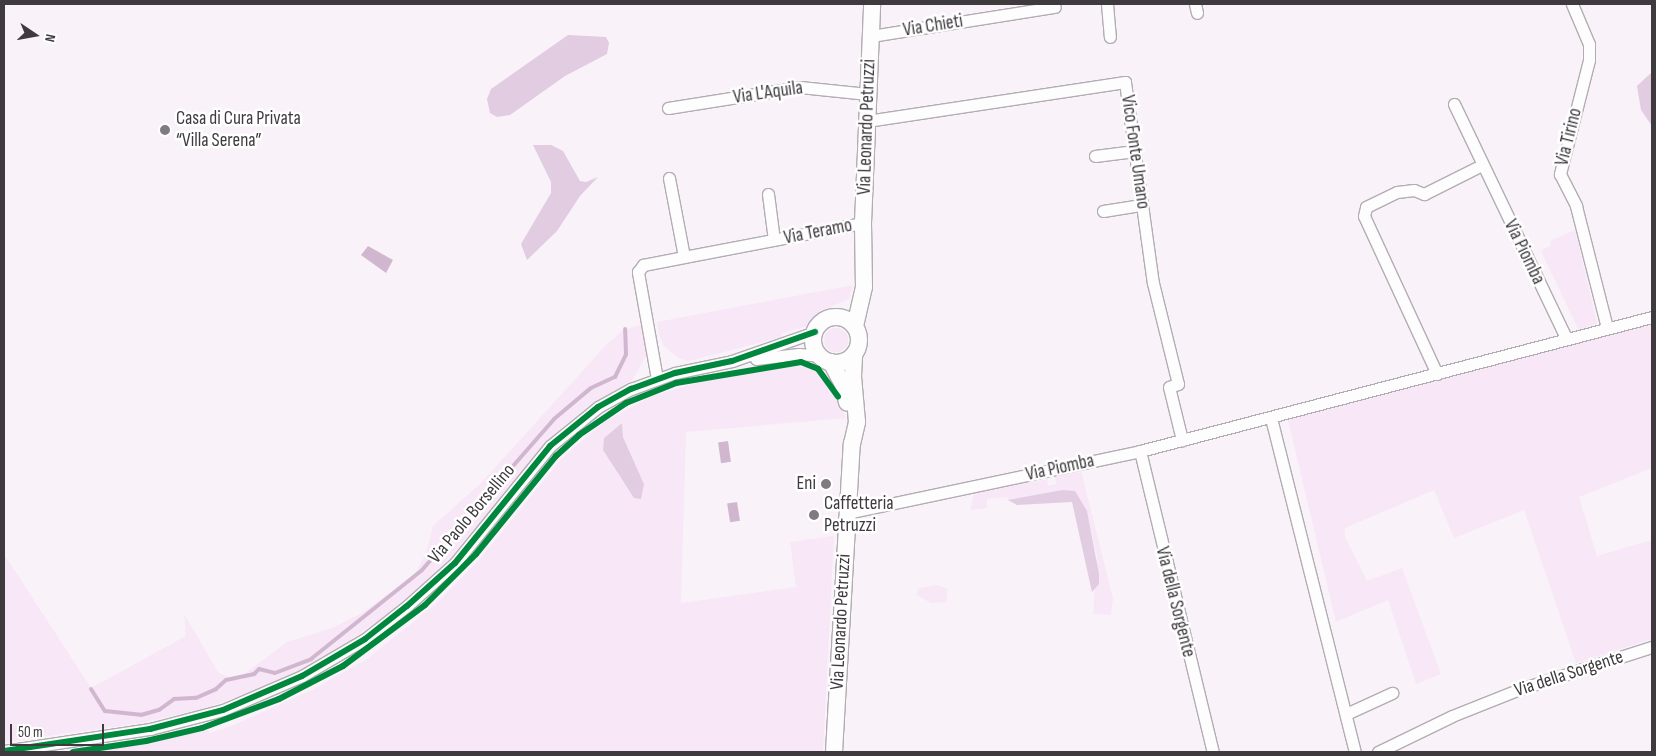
<!DOCTYPE html>
<meta charset="utf-8">
<style>
body{margin:0}
#map{position:relative;width:1656px;height:756px;overflow:hidden;background:#f9f3f9;font-family:"Sofia Sans Condensed",sans-serif}
div>[style]{position:absolute}
[style*='--x']{left:calc(var(--x)*1px);top:calc(var(--y)*1px);width:calc(var(--w)*1px);rotate:calc(var(--a)*1deg)}
.green>*{inset:0;background:#f7e7f7}
.round{border-radius:50%}
.forest>*{inset:0;background:#e1cce1}
.water>*{inset:0;background:#d0b7cf;transform-origin:0 0}
.stream>*{height:4px;margin:-2px;padding:0 2px;transform-origin:2px;border-radius:2px;background:#d0b7cf}
.roads{filter:drop-shadow(1px 0 #b2adb2) drop-shadow(-1px 0 #b2adb2) drop-shadow(0 1px #b2adb2) drop-shadow(0 -1px #b2adb2)}
.minor>*{height:11px;margin:-5.5px;padding:0 5.5px;transform-origin:5.5px;border-radius:5.5px;background:#fefdfe}
.secondary>*{height:16px;margin:-8px;padding:0 8px;transform-origin:8px;border-radius:8px;background:#fefdfe}
.secondary>.ring{margin:-8px;padding:0;box-sizing:content-box;background:none;border:16px solid #fefdfe;border-radius:50%}
.cycleway>*{height:6px;margin:-3px;padding:0 3px;transform-origin:3px;border-radius:3px;background:#00873e}
.dots>*{width:14px;height:14px;translate:-50% -50%;box-sizing:border-box;border:2px solid #fff;border-radius:50%}
span{translate:-50% -50%;white-space:nowrap;text-align:center;line-height:1.15;-webkit-text-stroke:5px #fff;paint-order:stroke}
.street-label{font-size:19px;color:#3e3a3e}
.poi-label{font-size:19px;color:#3e3a3e}
.left{translate:0 -50%;text-align:left}
.right{translate:-100% -50%;text-align:right}
.frame{position:absolute;inset:0;border:5px solid #3e3a3e;pointer-events:none}
.north{position:absolute;left:10px;top:10px;width:50px;height:50px;-webkit-text-stroke:4px #fff;paint-order:stroke;rotate:102deg;font-size:14px;font-weight:700;line-height:20px;text-align:center;color:#3e3a3e}
.north::after{content:'';display:block;margin:auto;width:18px;height:22px;background:#3e3a3e;clip-path:polygon(50% 0,100% 100%,50% 72%,0 100%)}
.scale{position:absolute;left:10px;top:724px;width:94px;height:22px;box-sizing:border-box;border:2px solid #3e3a3e;border-top:0;padding-left:6px;font-size:15px;line-height:18px;white-space:nowrap;color:#3e3a3e;-webkit-text-stroke:4px #fff;paint-order:stroke}
</style>
<div id="map">
<div class="green">
<i style="clip-path:polygon(1575px 230px,1597px 323px,1579px 331px,1541px 251px,1551px 245px,1550px 241px)"></i>
<i style="clip-path:polygon(853px 285px,849px 299px,822px 310px,808px 326px,782px 333px,781px 337px,697px 359px,687px 361px,677px 357px,663px 345px,659px 334px,657px 322px)"></i>
<i style="clip-path:polygon(644px 324px,647px 354px,633px 379px,587px 407px,561px 428px,436px 574px,375px 623px,318px 662px,277px 682px,206px 708px,142px 723px,4px 742px,4px 554px,91px 688px,186px 636px,184px 614px,218px 672px,229px 678px,243px 675px,287px 642px,332px 628px,362px 613px,414px 575px,426px 554px,433px 526px,481px 483px,606px 345px,623px 330px)"></i>
<i style="clip-path:polygon(1652px 324px,1652px 468px,1579px 497px,1597px 556px,1652px 540px,1652px 639px,1576px 663px,1524px 510px,1454px 538px,1434px 490px,1345px 528px,1345px 537px,1367px 581px,1402px 568px,1441px 674px,1416px 684px,1388px 600px,1336px 622px,1288px 420px)"></i>
<i class="round" style="left:824px;top:328px;width:24px;height:24px"></i>
<i style="clip-path:polygon(evenodd,809px 366px,825px 378px,846px 418px,686px 432px,681px 603px,796px 587px,790px 542px,834px 536px,823px 752px,90px 752px,208px 730px,210px 733px,236px 724px,312px 690px,367px 659px,438px 602px,479px 560px,561px 459px,604px 422px,650px 397px,705px 380px,772px 368px,809px 366px,622px 423px,623px 436px,644px 484px,624px 483px,603px 450px,604px 438px,622px 423px)"></i>
<i style="clip-path:polygon(1081px 471px,1113px 599px,1111px 615px,1093px 614px,1097px 557px,1087px 511px,1062px 490px,1008px 500px,1007px 497px,987px 499px,987px 508px,970px 510px,974px 494px,1047px 479px,1048px 486px,1056px 484px,1055px 477px)"></i>
<i style="clip-path:polygon(937px 585px,948px 589px,946px 602px,931px 603px,916px 595px,919px 588px)"></i>
</div>
<div class="forest">
<i style="clip-path:polygon(568px 35px,606px 37px,609px 43px,607px 54px,565px 76px,510px 115px,497px 117px,490px 113px,487px 99px,491px 89px)"></i>
<i style="clip-path:polygon(1652px 72px,1652px 126px,1641px 110px,1637px 86px)"></i>
<i style="clip-path:polygon(533px 145px,551px 145px,563px 151px,580px 181px,586px 182px,598px 177px,580px 196px,557px 231px,527px 260px,521px 244px,551px 193px,551px 182px)"></i>
<i style="clip-path:polygon(622px 423px,623px 437px,644px 484px,641px 499px,634px 498px,603px 450px,604px 438px)"></i>
<i style="clip-path:polygon(1062px 490px,1075px 491px,1087px 511px,1099px 574px,1099px 584px,1092px 592px,1072px 502px,1017px 505px,1008px 500px)"></i>
</div>
<div class="water">
<i style="clip-path:polygon(368px 246px,393px 260px,386px 273px,361px 255px)"></i>
<i style="left:728px;top:441px;width:21px;height:10px;rotate:82deg"></i>
<i style="left:737px;top:502px;width:19px;height:10px;rotate:81deg"></i>
</div>
<div class="stream">
<i style="--x:91;--y:689;--w:26;--a:58"></i>
<i style="--x:105;--y:711;--w:36;--a:6"></i>
<i style="--x:141;--y:715;--w:19;--a:-16"></i>
<i style="--x:159;--y:710;--w:19;--a:-36"></i>
<i style="--x:174;--y:699;--w:22;--a:-3"></i>
<i style="--x:196;--y:698;--w:22;--a:-24"></i>
<i style="--x:216;--y:689;--w:13;--a:-42"></i>
<i style="--x:226;--y:680;--w:29;--a:-12"></i>
<i style="--x:254;--y:674;--w:7;--a:-45"></i>
<i style="--x:259;--y:669;--w:16;--a:14"></i>
<i style="--x:275;--y:673;--w:39;--a:-21"></i>
<i style="--x:311;--y:659;--w:142;--a:-38.7"></i>
<i style="--x:422;--y:570;--w:201;--a:-48.8"></i>
<i style="--x:554;--y:419;--w:48;--a:-40"></i>
<i style="--x:591;--y:388;--w:26;--a:-25"></i>
<i style="--x:615;--y:377;--w:25;--a:-64"></i>
<i style="--x:626;--y:354;--w:25;--a:-92"></i>
</div>
<div class="roads">
<div class="minor">
<i style="--x:1107;--y:4;--w:33;--a:85"></i>
<i style="--x:1195;--y:4;--w:9;--a:77"></i>
<i style="--x:1572;--y:4;--w:43;--a:67"></i>
<i style="--x:1589;--y:44;--w:16;--a:90"></i>
<i style="--x:1589;--y:60;--w:118;--a:104.3"></i>
<i style="--x:1560;--y:174;--w:36;--a:63"></i>
<i style="--x:1576;--y:206;--w:126;--a:75.7"></i>
<i style="--x:871;--y:36;--w:186;--a:-9"></i>
<i style="--x:1454;--y:104;--w:259;--a:64.4"></i>
<i style="--x:668;--y:108;--w:134;--a:-9"></i>
<i style="--x:800;--y:87;--w:68;--a:5.9"></i>
<i style="--x:867;--y:121;--w:261;--a:-8.6"></i>
<i style="--x:1125;--y:82;--w:203;--a:82.1"></i>
<i style="--x:1153;--y:283;--w:104;--a:76.1"></i>
<i style="--x:1178;--y:384;--w:9;--a:162"></i>
<i style="--x:1169;--y:387;--w:55;--a:76.2"></i>
<i style="--x:1095;--y:156;--w:40;--a:-7.1"></i>
<i style="--x:669;--y:178;--w:80;--a:79.2"></i>
<i style="--x:684;--y:257;--w:182;--a:-10.8"></i>
<i style="--x:768;--y:194;--w:46;--a:82.6"></i>
<i style="--x:1103;--y:211;--w:39;--a:-9"></i>
<i style="--x:756;--y:359;--w:43;--a:-6.6"></i>
<i style="--x:799;--y:354;--w:21;--a:5"></i>
<i style="--x:1437;--y:374;--w:174;--a:-114.8"></i>
<i style="--x:1364;--y:216;--w:9;--a:-77"></i>
<i style="--x:1366;--y:207;--w:34;--a:-26"></i>
<i style="--x:1397;--y:192;--w:17;--a:-7"></i>
<i style="--x:1414;--y:190;--w:11;--a:22"></i>
<i style="--x:1424;--y:194;--w:65;--a:-26.6"></i>
<i style="--x:657;--y:379;--w:109;--a:-100.1"></i>
<i style="--x:638;--y:272;--w:9;--a:-54"></i>
<i style="--x:643;--y:265;--w:42;--a:-11"></i>
<i style="--x:1271;--y:418;--w:344;--a:75.9"></i>
<i style="--x:1140;--y:451;--w:310;--a:76.4"></i>
<i style="--x:847;--y:513;--w:299;--a:-11.9"></i>
<i style="--x:1140;--y:451;--w:529;--a:-14.67"></i>
<i style="--x:1346;--y:714;--w:51;--a:-24.5"></i>
<i style="--x:4;--y:751;--w:148;--a:-8.6"></i>
<i style="--x:150;--y:729;--w:75;--a:-14.6"></i>
<i style="--x:223;--y:710;--w:86;--a:-23.3"></i>
<i style="--x:302;--y:676;--w:73;--a:-30.4"></i>
<i style="--x:365;--y:639;--w:53;--a:-38.2"></i>
<i style="--x:407;--y:606;--w:64;--a:-41.9"></i>
<i style="--x:455;--y:563;--w:151;--a:-50.9"></i>
<i style="--x:550;--y:446;--w:62;--a:-39.1"></i>
<i style="--x:598;--y:407;--w:38;--a:-29"></i>
<i style="--x:631;--y:389;--w:47;--a:-20"></i>
<i style="--x:675;--y:373;--w:58;--a:-11.9"></i>
<i style="--x:732;--y:361;--w:88;--a:-19.3"></i>
<i style="--x:1378;--y:752;--w:82;--a:-25.9"></i>
<i style="--x:1452;--y:716;--w:73;--a:-21.7"></i>
<i style="--x:1520;--y:689;--w:139;--a:-17.7"></i>
</div>
<div class="secondary">
<i class="ring" style="left:813px;top:317px;width:30px;height:30px"></i>
<i style="--x:855;--y:326;--w:40;--a:-77"></i>
<i style="--x:864;--y:287;--w:64;--a:-90.9"></i>
<i style="--x:863;--y:223;--w:219;--a:-87.6"></i>
<i style="--x:831;--y:362;--w:26;--a:62"></i>
<i style="--x:843;--y:385;--w:18;--a:77"></i>
<i style="--x:834;--y:752;--w:309;--a:-86.7"></i>
<i style="--x:852;--y:444;--w:23;--a:-77"></i>
<i style="--x:857;--y:422;--w:46;--a:-95"></i>
<i style="--x:853;--y:376;--w:22;--a:-87"></i>
</div>
</div>
<div class="cycleway">
<i style="--x:4;--y:751;--w:148;--a:-8.6"></i>
<i style="--x:150;--y:729;--w:75;--a:-14.6"></i>
<i style="--x:223;--y:710;--w:86;--a:-23.3"></i>
<i style="--x:302;--y:676;--w:73;--a:-30.4"></i>
<i style="--x:365;--y:639;--w:53;--a:-38.2"></i>
<i style="--x:407;--y:606;--w:64;--a:-41.9"></i>
<i style="--x:455;--y:563;--w:151;--a:-50.9"></i>
<i style="--x:550;--y:446;--w:62;--a:-39.1"></i>
<i style="--x:598;--y:407;--w:38;--a:-29"></i>
<i style="--x:631;--y:389;--w:47;--a:-20"></i>
<i style="--x:675;--y:373;--w:58;--a:-11.9"></i>
<i style="--x:732;--y:361;--w:88;--a:-19.3"></i>
<i style="--x:73;--y:752;--w:74;--a:-8.6"></i>
<i style="--x:146;--y:741;--w:57;--a:-13.1"></i>
<i style="--x:202;--y:728;--w:82;--a:-20.6"></i>
<i style="--x:279;--y:699;--w:72;--a:-27.3"></i>
<i style="--x:343;--y:666;--w:102;--a:-36.6"></i>
<i style="--x:425;--y:605;--w:72;--a:-45"></i>
<i style="--x:476;--y:554;--w:127;--a:-50.8"></i>
<i style="--x:556;--y:456;--w:31;--a:-42"></i>
<i style="--x:579;--y:435;--w:57;--a:-34.2"></i>
<i style="--x:626;--y:403;--w:54;--a:-21.8"></i>
<i style="--x:676;--y:383;--w:127;--a:-9.5"></i>
<i style="--x:801;--y:362;--w:18;--a:22"></i>
<i style="--x:818;--y:369;--w:34;--a:54"></i>
</div>
<div class="dots">
<i style="left:165px;top:130px;background:#7f7b7f"></i>
<i style="left:826px;top:484px;background:#7f7b7f"></i>
<i style="left:814px;top:515px;background:#7f7b7f"></i>
</div>
<div class="street-label">
<span style="left:933px;top:26px;rotate:-9deg">Via Chieti</span>
<span style="left:768px;top:93px;rotate:-8deg">Via L'Aquila</span>
<span style="left:867px;top:127px;rotate:-88deg">Via Leonardo Petruzzi</span>
<span style="left:1569px;top:137px;rotate:-76deg">Via Tirino</span>
<span style="left:1135px;top:152px;rotate:82deg">Vico Fonte Umano</span>
<span style="left:818px;top:232px;rotate:-11deg">Via Teramo</span>
<span style="left:1524px;top:252px;rotate:64deg">Via Piomba</span>
<span style="left:1060px;top:468px;rotate:-12deg">Via Piomba</span>
<span style="left:472px;top:514px;rotate:-50deg">Via Paolo Borsellino</span>
<span style="left:1175px;top:602px;rotate:76deg">Via della Sorgente</span>
<span style="left:841px;top:622px;rotate:-87deg">Via Leonardo Petruzzi</span>
<span style="left:1569px;top:674px;rotate:-18deg">Via della Sorgente</span>
</div>
<div class="poi-label">
<span class="left" style="left:176px;top:130px">Casa di Cura Privata<br>“Villa Serena”</span>
<span class="right" style="left:816px;top:484px">Eni</span>
<span class="left" style="left:824px;top:515px">Caffetteria<br>Petruzzi</span>
</div>
<div class="frame"></div>
<div class="north">N</div>
<div class="scale">50 m</div>
</div>
